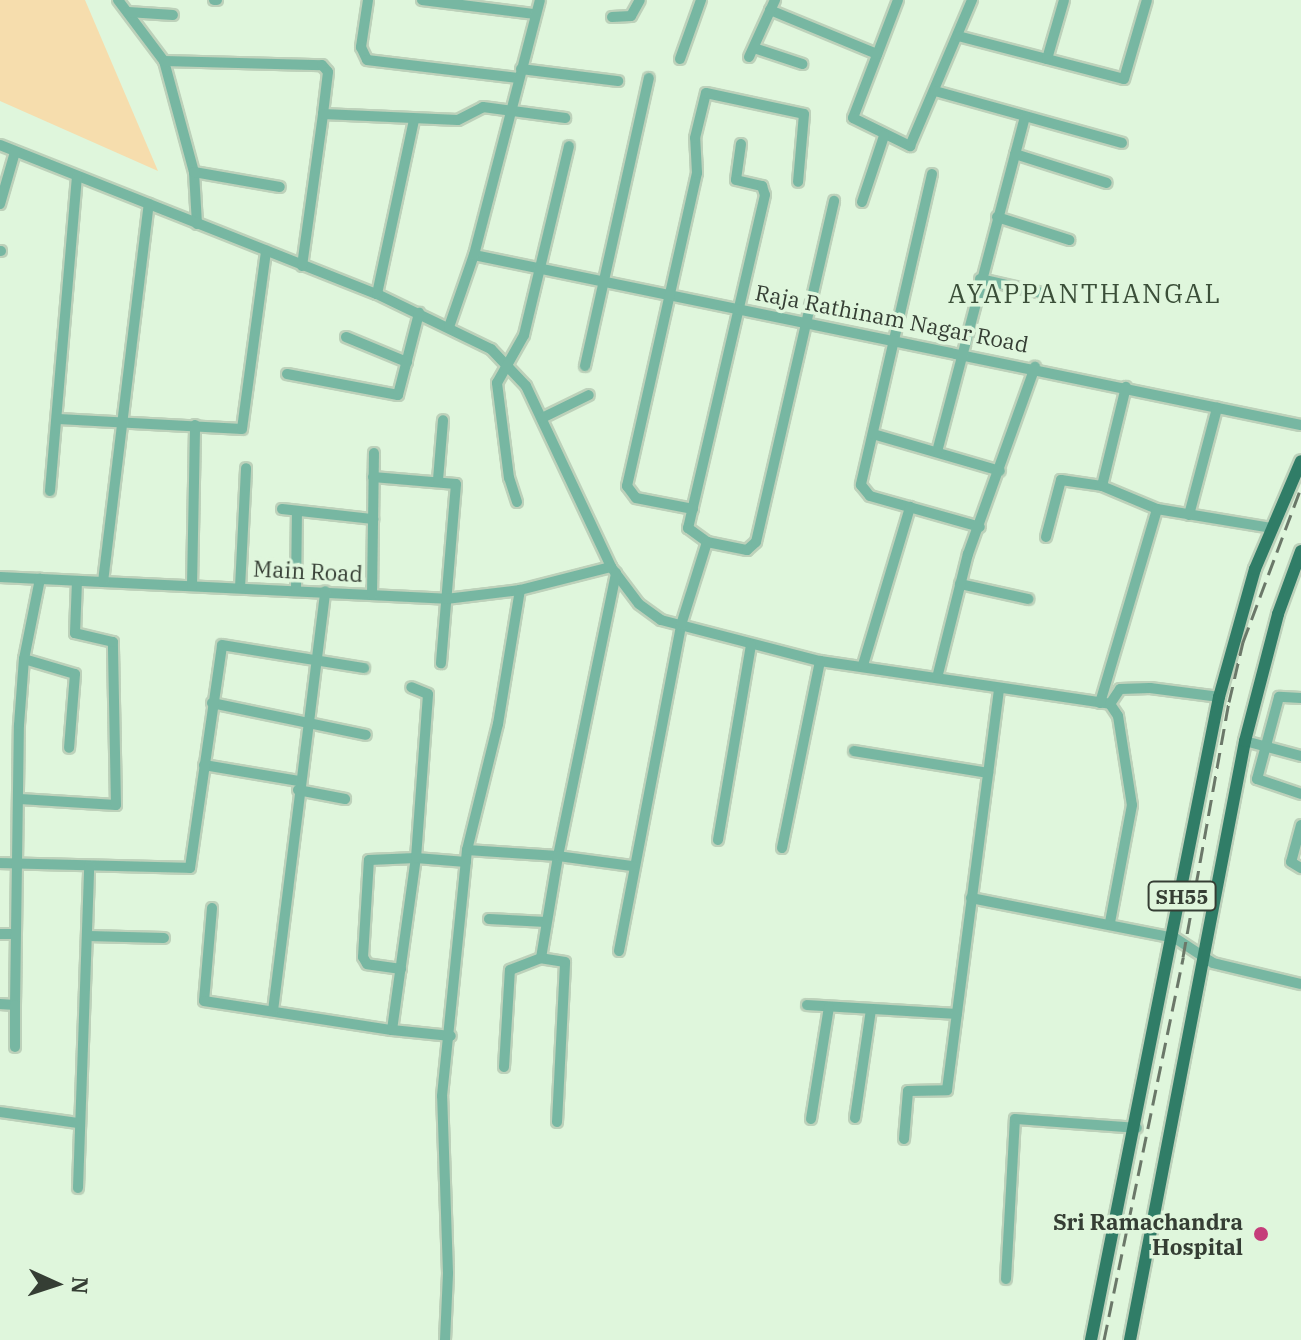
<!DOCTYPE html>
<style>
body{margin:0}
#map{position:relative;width:1301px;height:1340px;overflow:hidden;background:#dff6dc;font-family:"IBM Plex Serif",serif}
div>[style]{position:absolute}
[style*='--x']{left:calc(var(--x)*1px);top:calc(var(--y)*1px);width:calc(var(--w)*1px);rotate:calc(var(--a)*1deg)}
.green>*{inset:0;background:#f6ddad}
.roads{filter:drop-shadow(2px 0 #bdd1ba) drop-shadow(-2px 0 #bdd1ba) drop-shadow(0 2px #bdd1ba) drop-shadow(0 -2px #bdd1ba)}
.minor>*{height:10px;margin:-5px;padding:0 5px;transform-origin:5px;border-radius:5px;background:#77b7a2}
.major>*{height:12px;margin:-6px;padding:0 6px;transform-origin:6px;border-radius:6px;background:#307d67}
.rail>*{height:3px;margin-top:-1.5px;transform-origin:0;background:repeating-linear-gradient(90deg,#6b7869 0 16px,transparent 0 24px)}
.dots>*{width:22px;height:22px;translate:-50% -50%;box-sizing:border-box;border:4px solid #dff6dc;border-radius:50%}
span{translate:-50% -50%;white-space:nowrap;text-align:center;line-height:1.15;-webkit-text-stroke:7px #dff6dc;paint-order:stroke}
.shield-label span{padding:2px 6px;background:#dff6dc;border:2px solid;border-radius:6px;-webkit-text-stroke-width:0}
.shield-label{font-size:20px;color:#353e34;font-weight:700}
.street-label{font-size:22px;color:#353e34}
.poi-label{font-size:22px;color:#353e34;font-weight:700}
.right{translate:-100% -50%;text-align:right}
.quarter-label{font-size:26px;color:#3b4f39;letter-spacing:2px}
.north{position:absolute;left:16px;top:1244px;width:80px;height:80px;-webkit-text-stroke:6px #dff6dc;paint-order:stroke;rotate:93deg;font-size:22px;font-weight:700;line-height:32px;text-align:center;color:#353e34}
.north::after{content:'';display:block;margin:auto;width:28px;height:36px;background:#353e34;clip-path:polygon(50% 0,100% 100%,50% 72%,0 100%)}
</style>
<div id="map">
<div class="green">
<i style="clip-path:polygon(0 0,85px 0,158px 171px,0 101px)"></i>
</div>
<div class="roads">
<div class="minor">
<i style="--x:118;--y:0;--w:76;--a:53"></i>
<i style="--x:164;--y:61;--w:115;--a:74.9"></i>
<i style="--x:194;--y:172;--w:52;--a:86.7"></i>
<i style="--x:214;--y:0;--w:3;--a:0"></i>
<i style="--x:368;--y:0;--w:48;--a:98.5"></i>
<i style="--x:361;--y:47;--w:14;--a:65"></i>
<i style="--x:367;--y:60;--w:152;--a:6.8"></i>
<i style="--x:422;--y:0;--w:114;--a:7.1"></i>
<i style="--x:898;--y:0;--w:126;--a:110.9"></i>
<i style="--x:853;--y:118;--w:64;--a:26.2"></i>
<i style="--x:910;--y:146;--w:159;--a:-67"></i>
<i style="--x:770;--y:10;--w:116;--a:22.4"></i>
<i style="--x:128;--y:12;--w:45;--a:3.8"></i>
<i style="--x:612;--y:17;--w:19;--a:-3"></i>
<i style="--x:631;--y:16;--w:18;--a:-61"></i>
<i style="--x:958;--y:36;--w:171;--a:14.5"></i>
<i style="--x:1124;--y:79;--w:82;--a:-73.8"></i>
<i style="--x:754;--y:48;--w:51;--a:18.4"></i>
<i style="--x:749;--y:57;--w:63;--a:-65.5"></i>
<i style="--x:680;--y:59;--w:63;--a:-70.4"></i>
<i style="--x:1047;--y:59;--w:61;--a:-73.9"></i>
<i style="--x:164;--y:61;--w:158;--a:1.5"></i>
<i style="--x:322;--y:65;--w:9;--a:49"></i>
<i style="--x:328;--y:72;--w:42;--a:96.8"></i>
<i style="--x:521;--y:69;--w:98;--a:7.1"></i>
<i style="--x:935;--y:91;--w:194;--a:15.5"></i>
<i style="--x:741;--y:144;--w:36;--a:98"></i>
<i style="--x:736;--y:180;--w:27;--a:13"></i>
<i style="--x:762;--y:186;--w:9;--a:72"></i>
<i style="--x:765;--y:195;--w:342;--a:103"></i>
<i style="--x:688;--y:528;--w:24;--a:36"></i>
<i style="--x:707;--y:542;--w:41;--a:11.3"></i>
<i style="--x:747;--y:550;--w:12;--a:-42"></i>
<i style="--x:756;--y:542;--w:350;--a:-77.1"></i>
<i style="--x:0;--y:145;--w:405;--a:21.6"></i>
<i style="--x:377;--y:294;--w:127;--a:25.8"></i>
<i style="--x:491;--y:349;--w:51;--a:46.6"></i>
<i style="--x:526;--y:386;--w:200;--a:64.8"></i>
<i style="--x:611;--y:567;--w:46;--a:52.9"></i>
<i style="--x:639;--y:604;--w:27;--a:36"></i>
<i style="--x:661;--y:620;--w:164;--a:14.5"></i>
<i style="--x:820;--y:661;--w:293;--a:8.4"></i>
<i style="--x:1015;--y:154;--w:96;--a:17.5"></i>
<i style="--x:194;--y:172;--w:87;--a:9.9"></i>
<i style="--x:932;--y:174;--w:319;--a:102.9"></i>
<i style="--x:861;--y:485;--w:14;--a:51"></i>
<i style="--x:870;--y:496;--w:114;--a:15.7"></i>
<i style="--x:862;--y:202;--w:70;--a:-71.6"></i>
<i style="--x:0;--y:204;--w:54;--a:-73.9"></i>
<i style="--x:997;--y:217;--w:76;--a:17.7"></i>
<i style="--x:0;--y:251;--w:1;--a:0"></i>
<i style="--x:474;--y:255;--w:844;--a:11.62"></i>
<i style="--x:302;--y:266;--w:153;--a:-82.1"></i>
<i style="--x:323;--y:114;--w:135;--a:2.5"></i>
<i style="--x:458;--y:120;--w:28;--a:-27"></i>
<i style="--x:483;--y:107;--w:83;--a:7.6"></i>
<i style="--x:980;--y:279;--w:64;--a:12.7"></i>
<i style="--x:377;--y:294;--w:178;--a:-78"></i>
<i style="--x:449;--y:327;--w:76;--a:-70.9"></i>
<i style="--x:474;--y:255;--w:263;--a:-75.5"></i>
<i style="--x:346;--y:337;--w:66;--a:22.3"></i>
<i style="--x:585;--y:366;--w:295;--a:-77.5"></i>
<i style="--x:287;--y:374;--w:113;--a:10.7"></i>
<i style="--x:398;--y:395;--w:85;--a:-75.6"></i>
<i style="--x:542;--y:418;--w:52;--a:-26.1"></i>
<i style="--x:59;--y:419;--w:183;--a:3.1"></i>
<i style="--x:242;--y:429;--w:180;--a:-82.3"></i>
<i style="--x:873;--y:434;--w:132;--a:16.2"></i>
<i style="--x:937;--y:452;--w:346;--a:-75.3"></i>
<i style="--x:373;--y:477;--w:83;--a:4.8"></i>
<i style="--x:456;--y:484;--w:180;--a:94.8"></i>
<i style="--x:438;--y:480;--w:60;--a:-85.2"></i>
<i style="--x:1102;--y:486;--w:102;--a:-76.4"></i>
<i style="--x:50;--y:491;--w:315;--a:-85.1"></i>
<i style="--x:517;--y:502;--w:25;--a:-108"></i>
<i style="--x:509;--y:478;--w:96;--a:-97.2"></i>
<i style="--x:497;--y:383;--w:55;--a:-60.6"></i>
<i style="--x:524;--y:335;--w:194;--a:-76.6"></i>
<i style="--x:282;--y:509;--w:92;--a:6.3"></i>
<i style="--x:693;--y:509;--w:58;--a:-169.1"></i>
<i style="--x:636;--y:498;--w:15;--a:-127"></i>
<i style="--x:627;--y:486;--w:321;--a:-77.4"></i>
<i style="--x:697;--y:173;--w:35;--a:-93"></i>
<i style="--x:695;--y:138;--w:46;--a:-76.3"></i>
<i style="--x:706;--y:93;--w:100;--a:12.1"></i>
<i style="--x:804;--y:114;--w:68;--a:95"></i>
<i style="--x:1189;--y:515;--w:111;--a:-75.3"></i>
<i style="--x:1046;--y:537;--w:59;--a:-75.3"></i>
<i style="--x:1061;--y:480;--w:41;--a:8.3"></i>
<i style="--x:1102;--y:486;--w:60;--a:22.7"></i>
<i style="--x:1157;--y:509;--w:117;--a:9.4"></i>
<i style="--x:0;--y:577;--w:447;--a:2.8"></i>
<i style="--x:446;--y:599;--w:75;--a:-6.9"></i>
<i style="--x:520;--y:590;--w:94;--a:-14.2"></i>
<i style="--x:103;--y:582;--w:381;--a:-83.1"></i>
<i style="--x:960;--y:584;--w:70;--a:12.4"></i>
<i style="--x:192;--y:586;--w:161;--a:-88.9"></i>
<i style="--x:240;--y:588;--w:120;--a:-87.1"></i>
<i style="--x:296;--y:590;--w:79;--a:-89.3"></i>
<i style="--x:372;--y:595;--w:142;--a:-89.2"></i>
<i style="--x:24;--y:659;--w:53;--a:16.4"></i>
<i style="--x:75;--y:674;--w:74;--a:94.6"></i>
<i style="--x:863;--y:665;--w:165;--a:-73.4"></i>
<i style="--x:937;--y:678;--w:128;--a:-76"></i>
<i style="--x:968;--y:554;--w:199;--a:-70.3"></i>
<i style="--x:1301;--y:698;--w:22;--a:-177"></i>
<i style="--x:1279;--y:697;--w:85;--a:105"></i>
<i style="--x:1257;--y:779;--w:46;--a:18.8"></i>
<i style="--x:212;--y:703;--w:157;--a:11.7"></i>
<i style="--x:1100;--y:703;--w:202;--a:-73.6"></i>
<i style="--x:1110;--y:704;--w:14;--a:56"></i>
<i style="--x:1118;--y:716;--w:90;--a:81.1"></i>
<i style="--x:1132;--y:805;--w:120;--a:100.6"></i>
<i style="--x:1110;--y:704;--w:18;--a:-56"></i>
<i style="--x:1120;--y:689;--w:30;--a:-2"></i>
<i style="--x:1150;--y:688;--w:70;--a:7.4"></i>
<i style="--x:1245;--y:741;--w:58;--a:15"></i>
<i style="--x:854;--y:751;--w:136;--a:9.3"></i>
<i style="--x:204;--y:765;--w:96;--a:9.6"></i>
<i style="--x:298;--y:790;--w:48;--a:10.8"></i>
<i style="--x:20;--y:799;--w:96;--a:3.6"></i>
<i style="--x:116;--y:805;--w:163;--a:-91.1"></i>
<i style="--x:113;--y:642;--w:39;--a:-167"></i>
<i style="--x:75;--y:633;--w:52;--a:-87.8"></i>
<i style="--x:1301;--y:825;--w:38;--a:105"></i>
<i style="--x:1291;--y:862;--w:12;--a:31"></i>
<i style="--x:718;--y:840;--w:198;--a:-80.4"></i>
<i style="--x:782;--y:848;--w:191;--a:-78.5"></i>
<i style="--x:467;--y:850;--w:91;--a:3.8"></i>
<i style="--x:558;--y:856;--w:289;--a:-78.4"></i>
<i style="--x:0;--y:863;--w:190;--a:1.5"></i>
<i style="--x:190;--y:868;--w:225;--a:-81.8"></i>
<i style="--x:222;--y:645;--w:144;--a:9.2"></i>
<i style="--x:971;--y:898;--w:208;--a:11.1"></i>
<i style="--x:1175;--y:938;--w:45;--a:33.3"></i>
<i style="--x:1213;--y:963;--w:90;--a:13.4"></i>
<i style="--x:212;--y:908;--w:93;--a:94.9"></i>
<i style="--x:204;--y:1001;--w:190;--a:8.8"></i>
<i style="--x:392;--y:1030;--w:174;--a:-82.1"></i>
<i style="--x:416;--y:858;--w:50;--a:4.6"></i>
<i style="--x:489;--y:919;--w:57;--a:3"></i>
<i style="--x:0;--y:934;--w:14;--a:0"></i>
<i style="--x:88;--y:936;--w:76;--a:1.5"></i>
<i style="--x:619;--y:951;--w:332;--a:-79.2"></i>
<i style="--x:681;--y:625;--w:87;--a:-72.6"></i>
<i style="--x:401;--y:969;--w:34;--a:-172"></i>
<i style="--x:367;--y:964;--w:8;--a:-120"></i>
<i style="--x:363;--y:957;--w:97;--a:-86.5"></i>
<i style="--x:369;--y:860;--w:47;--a:-2.4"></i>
<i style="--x:416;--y:858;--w:164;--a:-85.8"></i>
<i style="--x:428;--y:694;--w:18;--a:-158"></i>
<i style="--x:0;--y:1004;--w:15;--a:4"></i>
<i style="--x:15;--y:1005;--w:280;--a:-89.2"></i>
<i style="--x:19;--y:725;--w:66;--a:-85.7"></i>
<i style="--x:24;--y:659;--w:82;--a:-78.7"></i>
<i style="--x:15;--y:1005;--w:42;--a:90"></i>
<i style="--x:807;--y:1005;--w:150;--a:3.4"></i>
<i style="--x:273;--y:1011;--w:423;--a:-82.9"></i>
<i style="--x:392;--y:1030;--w:59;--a:5.8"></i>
<i style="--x:504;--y:1067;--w:97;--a:-86.5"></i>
<i style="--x:510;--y:970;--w:33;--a:-21"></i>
<i style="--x:0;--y:1112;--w:79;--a:8"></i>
<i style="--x:855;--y:1118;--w:110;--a:-81.6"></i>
<i style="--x:811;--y:1119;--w:113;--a:-80.9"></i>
<i style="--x:557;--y:1122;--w:160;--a:-87.1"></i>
<i style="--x:565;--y:962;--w:24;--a:-171"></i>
<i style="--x:541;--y:958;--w:103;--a:-80.5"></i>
<i style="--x:558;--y:856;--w:75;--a:7.7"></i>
<i style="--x:904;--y:1139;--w:48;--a:-85.2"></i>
<i style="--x:908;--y:1091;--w:39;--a:-1"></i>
<i style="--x:947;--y:1090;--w:402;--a:-82.6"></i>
<i style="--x:78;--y:1188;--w:322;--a:-88"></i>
<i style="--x:1006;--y:1279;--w:160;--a:-86.8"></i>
<i style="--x:1015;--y:1119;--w:122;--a:4.2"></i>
<i style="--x:445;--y:1340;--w:67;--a:-87.4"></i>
<i style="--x:448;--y:1273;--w:177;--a:-91.9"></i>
<i style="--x:442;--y:1096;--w:247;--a:-84.2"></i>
<i style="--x:467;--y:850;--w:130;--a:-76.2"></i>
<i style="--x:498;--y:724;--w:136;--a:-80.7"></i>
</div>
<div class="major">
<i style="--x:1091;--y:1340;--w:656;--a:-78.74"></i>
<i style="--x:1219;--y:697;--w:133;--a:-74.3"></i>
<i style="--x:1255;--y:569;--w:117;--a:-66.9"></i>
<i style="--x:1130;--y:1340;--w:610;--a:-79.13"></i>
<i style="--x:1245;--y:741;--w:131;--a:-75.4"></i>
<i style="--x:1278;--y:614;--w:67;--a:-69.9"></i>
</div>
</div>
<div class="rail">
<i style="--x:1104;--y:1340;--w:391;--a:-78.3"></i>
<i style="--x:1183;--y:957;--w:259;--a:-79.8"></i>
<i style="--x:1229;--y:702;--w:62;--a:-76.9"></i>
<i style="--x:1243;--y:642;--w:165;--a:-69.4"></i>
</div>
<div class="dots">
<i style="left:1261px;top:1234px;background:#c53d7a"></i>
</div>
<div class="shield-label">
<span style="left:1182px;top:896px">SH55</span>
</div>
<div class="street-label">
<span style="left:892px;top:318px;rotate:11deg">Raja Rathinam Nagar Road</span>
<span style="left:308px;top:571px;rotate:3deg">Main Road</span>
</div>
<div class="poi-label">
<span class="right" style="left:1243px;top:1234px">Sri Ramachandra<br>Hospital</span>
</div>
<div class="quarter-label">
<span style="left:1085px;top:294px">AYAPPANTHANGAL</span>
</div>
<div class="north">N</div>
</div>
